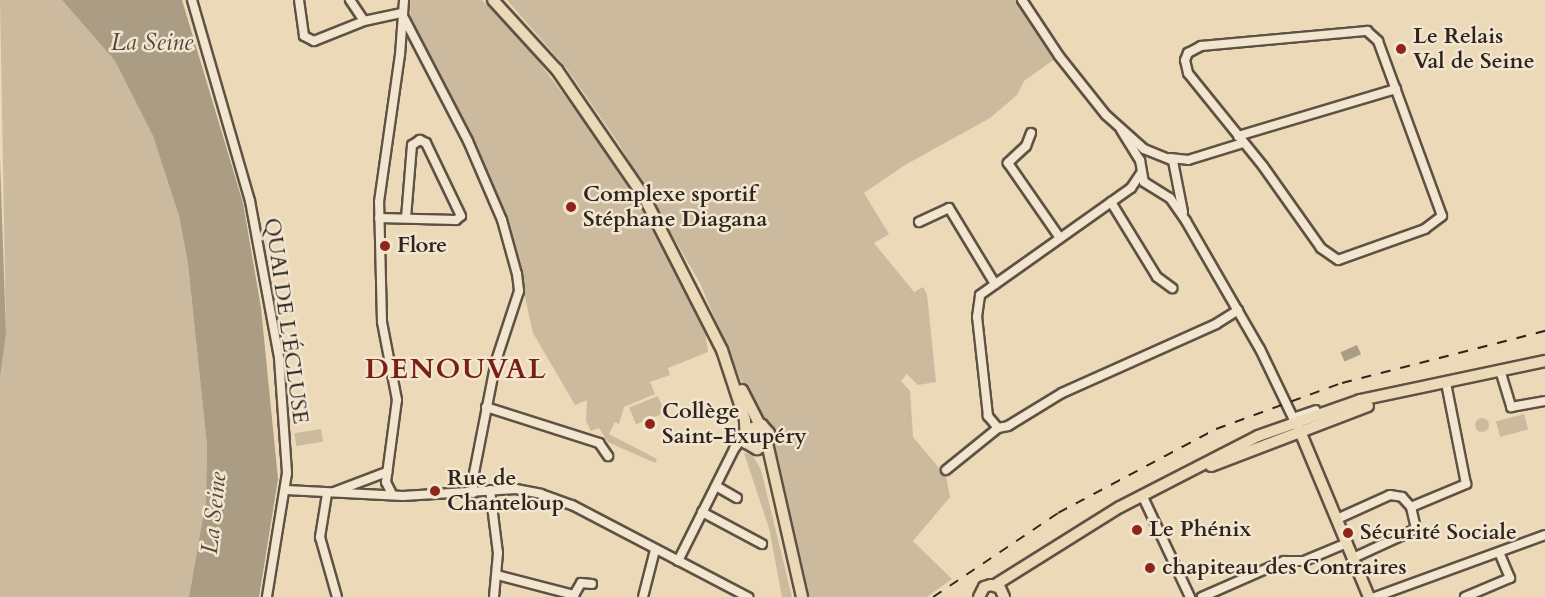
<!DOCTYPE html>
<meta charset="utf-8">
<style>
body{margin:0}
#map{position:relative;width:1545px;height:597px;overflow:hidden;background:#ebd9b8;font-family:Cardo,serif}
div>[style]{position:absolute}
[style*='--x']{left:calc(var(--x)*1px);top:calc(var(--y)*1px);width:calc(var(--w)*1px);rotate:calc(var(--a)*1deg)}
.green>*{inset:0;background:#cbba9e;transform-origin:0 0}
.round{border-radius:50%}
.water>*{inset:0;background:#ab9c84;transform-origin:0 0}
.roads{filter:drop-shadow(2px 0 #5f5244) drop-shadow(-2px 0 #5f5244) drop-shadow(0 2px #5f5244) drop-shadow(0 -2px #5f5244)}
.minor>*{height:8px;margin:-4px;padding:0 4px;transform-origin:4px;border-radius:4px;background:#f2e6d1}
.major>*{height:10px;margin:-5px;padding:0 5px;transform-origin:5px;border-radius:5px;background:#ebd9b8}
.rail>*{height:1.5px;margin-top:-0.75px;transform-origin:0;background:repeating-linear-gradient(90deg,#30251e 0 10px,transparent 0 20px)}
.dots>*{width:16px;height:16px;translate:-50% -50%;box-sizing:border-box;border:3px solid #f2e6d1;border-radius:50%}
span{translate:-50% -50%;white-space:nowrap;text-align:center;line-height:1.15;-webkit-text-stroke:5px #f2e6d1;paint-order:stroke}
.poi-label{font-size:22px;color:#30251e;font-weight:700}
.left{translate:0 -50%;text-align:left}
.street-label{font-size:22px;color:#30251e}
.water-label{font-size:24px;color:#55493d;font-style:italic}
.district-label{font-size:28px;color:#7a1f14;font-weight:700;letter-spacing:1.5px}
</style>
<div id="map">
<div class="green">
<i style="clip-path:polygon(0 0,62px 0,115px 61px,153px 136px,179px 216px,188px 264px,207px 446px,206px 500px,189px 597px,0 597px,0 378px,6px 334px)"></i>
<i style="clip-path:polygon(410px 0,482px 0,536px 58px,595px 136px,645px 211px,705px 331px,708px 352px,668px 368px,670px 375px,650px 382px,655px 394px,624px 407px,619px 424px,615px 422px,609px 434px,657px 459px,655px 463px,608px 442px,599px 428px,591px 431px,586px 421px,587px 400px,575px 405px,533px 333px,506px 213px,411px 25px)"></i>
<i style="clip-path:polygon(507px 0,1015px 0,1059px 56px,1024px 81px,1017px 95px,990px 118px,905px 165px,864px 193px,889px 234px,874px 243px,914px 292px,923px 287px,927px 294px,936px 382px,918px 385px,907px 374px,901px 381px,910px 391px,913px 437px,946px 476px,950px 497px,913px 541px,952px 579px,927px 597px,805px 597px,770px 450px,700px 283px,619px 144px,567px 69px)"></i>
<i style="left:658px;top:396px;width:18px;height:31px;rotate:68deg"></i>
<i style="left:1524px;top:414px;width:16px;height:29px;rotate:75deg"></i>
<i class="round" style="left:1475px;top:418px;width:14px;height:14px"></i>
<i style="left:321px;top:429px;width:13px;height:27px;rotate:81deg"></i>
<i style="clip-path:polygon(744px 453px,752px 454px,761px 470px,792px 597px,782px 597px,769px 528px)"></i>
</div>
<div class="water">
<i style="clip-path:polygon(62px 0,182px 0,243px 203px,261px 308px,278px 479px,259px 597px,189px 597px,206px 500px,207px 446px,188px 264px,179px 216px,153px 136px,115px 61px)"></i>
<i style="clip-path:polygon(0 159px,6px 334px,0 378px)"></i>
<i style="left:1357px;top:345px;width:10px;height:18px;rotate:66deg"></i>
</div>
<div class="roads">
<div class="minor">
<i style="--x:192;--y:0;--w:209;--a:73.9"></i>
<i style="--x:250;--y:201;--w:160;--a:79.5"></i>
<i style="--x:279;--y:358;--w:115;--a:86"></i>
<i style="--x:287;--y:473;--w:126;--a:99.2"></i>
<i style="--x:299;--y:0;--w:36;--a:82"></i>
<i style="--x:304;--y:36;--w:11;--a:27"></i>
<i style="--x:314;--y:41;--w:54;--a:-21.8"></i>
<i style="--x:364;--y:21;--w:40;--a:-12"></i>
<i style="--x:350;--y:0;--w:25;--a:56"></i>
<i style="--x:1022;--y:0;--w:67;--a:56.5"></i>
<i style="--x:1059;--y:56;--w:75;--a:51.5"></i>
<i style="--x:1106;--y:115;--w:51;--a:41.8"></i>
<i style="--x:1144;--y:149;--w:31;--a:22"></i>
<i style="--x:1173;--y:161;--w:52;--a:78.9"></i>
<i style="--x:403;--y:16;--w:141;--a:62.5"></i>
<i style="--x:468;--y:141;--w:86;--a:66.7"></i>
<i style="--x:502;--y:220;--w:56;--a:74.5"></i>
<i style="--x:517;--y:274;--w:17;--a:83"></i>
<i style="--x:519;--y:291;--w:74;--a:108.2"></i>
<i style="--x:496;--y:361;--w:119;--a:101.1"></i>
<i style="--x:473;--y:478;--w:15;--a:90"></i>
<i style="--x:1367;--y:31;--w:15;--a:42"></i>
<i style="--x:1378;--y:41;--w:186;--a:69.9"></i>
<i style="--x:1442;--y:216;--w:21;--a:143"></i>
<i style="--x:1425;--y:229;--w:92;--a:160.4"></i>
<i style="--x:1338;--y:260;--w:21;--a:-145"></i>
<i style="--x:1321;--y:248;--w:100;--a:-125.3"></i>
<i style="--x:1263;--y:166;--w:119;--a:-128.9"></i>
<i style="--x:1188;--y:73;--w:13;--a:-103"></i>
<i style="--x:1185;--y:60;--w:8;--a:-67"></i>
<i style="--x:1188;--y:53;--w:15;--a:-28"></i>
<i style="--x:1201;--y:46;--w:167;--a:-5.2"></i>
<i style="--x:1121;--y:130;--w:36;--a:58"></i>
<i style="--x:1140;--y:160;--w:22;--a:80"></i>
<i style="--x:1144;--y:182;--w:31;--a:32"></i>
<i style="--x:1170;--y:198;--w:28;--a:55"></i>
<i style="--x:1186;--y:221;--w:148;--a:60"></i>
<i style="--x:1260;--y:349;--w:81;--a:64.4"></i>
<i style="--x:1031;--y:133;--w:14;--a:111"></i>
<i style="--x:1026;--y:146;--w:25;--a:137"></i>
<i style="--x:1008;--y:163;--w:91;--a:55.3"></i>
<i style="--x:1238;--y:136;--w:165;--a:-16.6"></i>
<i style="--x:1170;--y:158;--w:18;--a:6"></i>
<i style="--x:1188;--y:160;--w:58;--a:-17.2"></i>
<i style="--x:1111;--y:202;--w:88;--a:58.5"></i>
<i style="--x:1157;--y:277;--w:19;--a:36"></i>
<i style="--x:379;--y:218;--w:77;--a:1.5"></i>
<i style="--x:456;--y:220;--w:6;--a:-39"></i>
<i style="--x:461;--y:216;--w:81;--a:-115.6"></i>
<i style="--x:426;--y:143;--w:7;--a:-153"></i>
<i style="--x:420;--y:140;--w:9;--a:148"></i>
<i style="--x:412;--y:145;--w:73;--a:94.7"></i>
<i style="--x:919;--y:222;--w:33;--a:-25"></i>
<i style="--x:949;--y:208;--w:89;--a:58.8"></i>
<i style="--x:1500;--y:370;--w:39;--a:73"></i>
<i style="--x:1511;--y:407;--w:35;--a:-10"></i>
<i style="--x:486;--y:407;--w:119;--a:17.7"></i>
<i style="--x:599;--y:443;--w:16;--a:55"></i>
<i style="--x:1293;--y:418;--w:24;--a:-19"></i>
<i style="--x:998;--y:428;--w:16;--a:-130"></i>
<i style="--x:988;--y:416;--w:100;--a:-96.3"></i>
<i style="--x:977;--y:317;--w:22;--a:-82"></i>
<i style="--x:980;--y:295;--w:185;--a:-35.3"></i>
<i style="--x:1131;--y:188;--w:18;--a:-56"></i>
<i style="--x:998;--y:428;--w:10;--a:-11"></i>
<i style="--x:1008;--y:426;--w:63;--a:-31.4"></i>
<i style="--x:1062;--y:393;--w:169;--a:-24.1"></i>
<i style="--x:1216;--y:324;--w:26;--a:-32"></i>
<i style="--x:946;--y:470;--w:67;--a:-38.9"></i>
<i style="--x:716;--y:486;--w:24;--a:30"></i>
<i style="--x:286;--y:490;--w:117;--a:2.9"></i>
<i style="--x:403;--y:496;--w:113;--a:-3.5"></i>
<i style="--x:516;--y:489;--w:25;--a:11"></i>
<i style="--x:541;--y:494;--w:33;--a:20"></i>
<i style="--x:572;--y:505;--w:199;--a:27.6"></i>
<i style="--x:490;--y:490;--w:64;--a:82.8"></i>
<i style="--x:498;--y:553;--w:44;--a:95.2"></i>
<i style="--x:334;--y:492;--w:57;--a:-20.7"></i>
<i style="--x:327;--y:494;--w:44;--a:99.2"></i>
<i style="--x:320;--y:537;--w:62;--a:74.2"></i>
<i style="--x:392;--y:494;--w:13;--a:-117"></i>
<i style="--x:386;--y:482;--w:83;--a:-82.4"></i>
<i style="--x:397;--y:400;--w:79;--a:-100.9"></i>
<i style="--x:382;--y:322;--w:120;--a:-91.4"></i>
<i style="--x:379;--y:202;--w:148;--a:-81.9"></i>
<i style="--x:400;--y:55;--w:55;--a:-85.8"></i>
<i style="--x:1142;--y:495;--w:113;--a:64.8"></i>
<i style="--x:1411;--y:507;--w:60;--a:-22.7"></i>
<i style="--x:1466;--y:484;--w:103;--a:-101.2"></i>
<i style="--x:702;--y:512;--w:68;--a:28.1"></i>
<i style="--x:1337;--y:519;--w:58;--a:-24.4"></i>
<i style="--x:1390;--y:495;--w:12;--a:9"></i>
<i style="--x:1402;--y:497;--w:13;--a:48"></i>
<i style="--x:1411;--y:507;--w:23;--a:77"></i>
<i style="--x:1416;--y:529;--w:69;--a:155.3"></i>
<i style="--x:678;--y:561;--w:125;--a:-63.4"></i>
<i style="--x:734;--y:449;--w:16;--a:-52"></i>
<i style="--x:497;--y:575;--w:80;--a:14.6"></i>
<i style="--x:574;--y:595;--w:14;--a:-60"></i>
<i style="--x:581;--y:583;--w:11;--a:5"></i>
<i style="--x:643;--y:597;--w:49;--a:-75.7"></i>
<i style="--x:1202;--y:597;--w:90;--a:-23.7"></i>
<i style="--x:1284;--y:561;--w:20;--a:0"></i>
<i style="--x:1304;--y:561;--w:47;--a:-22.7"></i>
<i style="--x:1375;--y:597;--w:181;--a:-20"></i>
<i style="--x:1465;--y:597;--w:49;--a:-22.9"></i>
<i style="--x:1510;--y:578;--w:26;--a:-113"></i>
</div>
<div class="major">
<i style="--x:493;--y:0;--w:95;--a:47.6"></i>
<i style="--x:557;--y:70;--w:152;--a:55.5"></i>
<i style="--x:643;--y:195;--w:174;--a:63"></i>
<i style="--x:722;--y:350;--w:74;--a:71.8"></i>
<i style="--x:745;--y:420;--w:23;--a:88"></i>
<i style="--x:746;--y:443;--w:13;--a:29"></i>
<i style="--x:757;--y:449;--w:13;--a:-32"></i>
<i style="--x:768;--y:442;--w:9;--a:-84"></i>
<i style="--x:769;--y:433;--w:11;--a:-131"></i>
<i style="--x:762;--y:425;--w:17;--a:163"></i>
<i style="--x:742;--y:390;--w:38;--a:63"></i>
<i style="--x:1297;--y:424;--w:187;--a:67.4"></i>
<i style="--x:767;--y:443;--w:158;--a:77.2"></i>
<i style="--x:1211;--y:466;--w:168;--a:-20.9"></i>
<i style="--x:995;--y:585;--w:147;--a:-32"></i>
<i style="--x:1120;--y:507;--w:155;--a:-27.2"></i>
<i style="--x:1258;--y:436;--w:108;--a:-19.4"></i>
<i style="--x:1360;--y:400;--w:189;--a:-11.9"></i>
<i style="--x:979;--y:597;--w:11;--a:-63"></i>
<i style="--x:984;--y:587;--w:7;--a:-16"></i>
<i style="--x:991;--y:585;--w:9;--a:18"></i>
<i style="--x:1000;--y:588;--w:10;--a:66"></i>
</div>
</div>
<div class="rail">
<i style="--x:933;--y:597;--w:151;--a:-33.9"></i>
<i style="--x:1058;--y:513;--w:179;--a:-28"></i>
<i style="--x:1216;--y:429;--w:134;--a:-20.1"></i>
<i style="--x:1342;--y:383;--w:210;--a:-14.4"></i>
</div>
<div class="dots">
<i style="left:1401px;top:49px;background:#8f2418"></i>
<i style="left:571px;top:207px;background:#8f2418"></i>
<i style="left:385px;top:246px;background:#8f2418"></i>
<i style="left:650px;top:424px;background:#8f2418"></i>
<i style="left:435px;top:491px;background:#8f2418"></i>
<i style="left:1137px;top:530px;background:#8f2418"></i>
<i style="left:1348px;top:533px;background:#8f2418"></i>
<i style="left:1150px;top:568px;background:#8f2418"></i>
</div>
<div class="poi-label">
<span class="left" style="left:1413px;top:49px">Le Relais<br>Val de Seine</span>
<span class="left" style="left:583px;top:207px">Complexe sportif<br>Stéphane Diagana</span>
<span class="left" style="left:397px;top:246px">Flore</span>
<span class="left" style="left:662px;top:424px">Collège<br>Saint-Exupéry</span>
<span class="left" style="left:447px;top:491px">Rue de<br>Chanteloup</span>
<span class="left" style="left:1149px;top:530px">Le Phénix</span>
<span class="left" style="left:1360px;top:533px">Sécurité Sociale</span>
<span class="left" style="left:1162px;top:568px">chapiteau des Contraires</span>
</div>
<div class="street-label">
<span style="left:286px;top:321px;rotate:82deg">QUAI DE L'ÉCLUSE</span>
</div>
<div class="water-label">
<span style="left:152px;top:43px">La Seine</span>
<span style="left:214px;top:513px;rotate:-84deg">La Seine</span>
</div>
<div class="district-label">
<span style="left:456px;top:369px">DENOUVAL</span>
</div>
</div>
